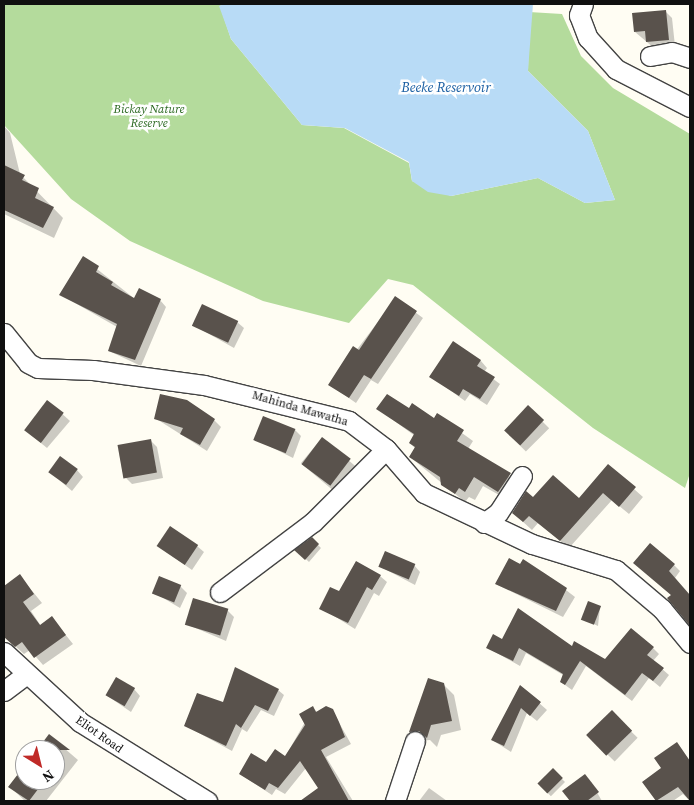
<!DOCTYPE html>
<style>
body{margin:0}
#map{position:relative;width:694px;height:805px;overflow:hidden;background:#fffdf3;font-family:"Source Serif 4",serif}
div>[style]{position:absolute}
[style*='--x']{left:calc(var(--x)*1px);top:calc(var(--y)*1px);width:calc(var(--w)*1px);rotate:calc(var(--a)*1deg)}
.forest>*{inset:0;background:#b4db9c}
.water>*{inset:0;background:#b8dbf6}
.shadow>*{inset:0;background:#0003;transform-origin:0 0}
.building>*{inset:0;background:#59524c;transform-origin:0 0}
.roads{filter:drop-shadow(1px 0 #434343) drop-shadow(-1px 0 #434343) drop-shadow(0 1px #434343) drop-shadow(0 -1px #434343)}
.minor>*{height:19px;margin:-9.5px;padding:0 9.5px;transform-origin:9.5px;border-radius:9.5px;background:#fff}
span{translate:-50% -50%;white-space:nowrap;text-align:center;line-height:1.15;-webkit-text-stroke:5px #fff;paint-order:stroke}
.park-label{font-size:12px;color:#2a6820;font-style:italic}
.street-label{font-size:12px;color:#101010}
.water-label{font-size:14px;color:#195ea2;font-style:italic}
.frame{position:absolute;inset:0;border:5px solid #101010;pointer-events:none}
.north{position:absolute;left:15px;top:740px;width:50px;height:50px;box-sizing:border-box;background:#fff;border:1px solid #9f9f9f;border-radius:50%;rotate:144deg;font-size:14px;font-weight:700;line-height:20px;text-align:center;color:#101010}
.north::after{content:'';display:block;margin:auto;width:18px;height:22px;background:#c02a28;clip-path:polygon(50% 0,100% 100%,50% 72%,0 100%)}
</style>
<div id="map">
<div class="forest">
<i style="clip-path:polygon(4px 4px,224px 4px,220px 6px,231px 39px,302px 125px,344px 128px,409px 163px,412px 181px,451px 196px,538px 178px,585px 203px,615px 200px,588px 131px,528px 71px,529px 12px,562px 14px,581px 56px,613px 88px,690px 134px,690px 473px,685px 488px,593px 428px,413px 285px,388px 279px,349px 323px,263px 301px,130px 241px,71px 199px,4px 125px)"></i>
</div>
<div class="water">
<i style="clip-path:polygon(224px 4px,533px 4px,528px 71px,588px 131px,615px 200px,585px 203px,538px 178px,451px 196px,428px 192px,412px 181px,409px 162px,345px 128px,302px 125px,231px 39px,219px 6px)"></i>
</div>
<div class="shadow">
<i style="clip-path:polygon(665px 11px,672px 18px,675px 46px,654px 48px,635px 32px)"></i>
<i style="clip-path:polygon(4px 126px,10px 133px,20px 174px,63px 218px,54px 238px,4px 214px)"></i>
<i style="clip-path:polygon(83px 258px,135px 299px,160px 300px,166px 307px,141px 366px,109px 351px,117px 327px,61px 295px)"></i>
<i style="clip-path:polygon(396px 298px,423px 318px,378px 384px,371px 380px,356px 403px,330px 385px)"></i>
<i style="clip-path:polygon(237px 322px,244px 328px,234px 348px,193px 325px)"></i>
<i style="clip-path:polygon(453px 343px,481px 361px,487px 368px,484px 372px,500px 384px,487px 405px,470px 394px,465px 401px,430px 376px)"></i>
<i style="clip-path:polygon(48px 401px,70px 421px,47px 448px,31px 435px)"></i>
<i style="left:528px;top:407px;width:30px;height:33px;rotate:45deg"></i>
<i style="clip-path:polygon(378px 409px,409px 410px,435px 419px,437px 415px,473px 441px,468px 449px,519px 483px,508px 500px,483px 486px,475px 500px,469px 497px,465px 502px,410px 457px,416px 449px,410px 443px,415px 436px)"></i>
<i style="clip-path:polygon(155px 418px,214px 420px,221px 427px,207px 451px)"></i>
<i style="clip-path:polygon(295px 430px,301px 436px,293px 458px,255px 439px)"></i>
<i style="left:322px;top:438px;width:45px;height:33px;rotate:40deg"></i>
<i style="clip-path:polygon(150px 440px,157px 447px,163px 478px,132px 484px,126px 478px)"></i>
<i style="clip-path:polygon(608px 466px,643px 497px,629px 514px,612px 500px,569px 548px,538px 523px,532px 530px,522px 521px,533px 499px,579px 500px)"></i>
<i style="clip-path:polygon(77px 470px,83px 477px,72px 491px,50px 472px)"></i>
<i style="clip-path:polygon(312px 539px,321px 548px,309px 562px,296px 550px)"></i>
<i style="clip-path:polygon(158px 546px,197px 546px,204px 552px,192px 570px)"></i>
<i style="clip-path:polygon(510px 560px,544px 573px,575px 597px,563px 617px,496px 584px)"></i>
<i style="clip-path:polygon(635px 563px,674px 565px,680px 571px,675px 578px,690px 596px,690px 623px,672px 596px)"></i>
<i style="clip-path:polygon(414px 565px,420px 572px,415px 585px,379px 566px)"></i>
<i style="clip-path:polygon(20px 576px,42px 603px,31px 611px,41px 626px,52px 618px,73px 644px,43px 665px,30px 650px,24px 654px,4px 636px,4px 590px)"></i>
<i style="clip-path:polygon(380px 576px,387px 582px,379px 596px,374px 593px,355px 629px,321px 608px,339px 593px)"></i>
<i style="clip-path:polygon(180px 586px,187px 593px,180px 608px,153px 592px)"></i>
<i style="clip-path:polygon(600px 607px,598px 626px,583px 619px)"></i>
<i style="clip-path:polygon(227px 610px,234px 617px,226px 641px,186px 624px)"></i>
<i style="clip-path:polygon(503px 640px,573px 648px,605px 660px,653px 648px,659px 654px,653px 661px,669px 675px,660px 687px,649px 678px,632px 701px,586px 666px,572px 690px,561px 682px,563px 675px,526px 653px,520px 666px,488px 648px)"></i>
<i style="clip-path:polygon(443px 684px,454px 695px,461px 730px,441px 735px,437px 747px,430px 740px,420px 741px,410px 731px)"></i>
<i style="clip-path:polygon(520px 686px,547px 710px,537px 721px,527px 713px,511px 752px,492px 740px)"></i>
<i style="clip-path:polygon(134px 689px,140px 696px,131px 712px,106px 695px)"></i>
<i style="clip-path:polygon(278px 690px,284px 695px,274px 716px,261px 710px,247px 732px,242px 729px,232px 751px,186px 726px,224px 704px)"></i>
<i style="clip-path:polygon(313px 708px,317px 712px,332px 710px,351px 744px,326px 757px,353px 801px,302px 801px,319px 788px,306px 768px,285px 794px,276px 789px,272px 795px,240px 774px,285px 757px)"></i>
<i style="left:611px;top:712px;width:37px;height:33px;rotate:44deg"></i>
<i style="clip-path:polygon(50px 736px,78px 760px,46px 801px,25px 801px,10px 787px,25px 767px,25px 780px,55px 780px,55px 750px,39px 750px)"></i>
<i style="clip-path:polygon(677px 744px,690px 761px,690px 801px,683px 794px,673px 801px,658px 801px,644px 783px,663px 769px)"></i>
<i style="left:553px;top:770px;width:17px;height:20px;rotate:45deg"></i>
<i style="clip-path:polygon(591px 782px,602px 801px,572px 801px,564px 791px)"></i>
<i style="clip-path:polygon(429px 788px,447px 801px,419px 801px)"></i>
</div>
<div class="building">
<i style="clip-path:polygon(666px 10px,669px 40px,646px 42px,645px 31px,634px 32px,632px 13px)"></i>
<i style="clip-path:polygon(4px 165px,25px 175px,22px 180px,39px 188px,35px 198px,54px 207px,43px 228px,4px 210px)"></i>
<i style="clip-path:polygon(83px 256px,99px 266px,96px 272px,113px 282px,111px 285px,134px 298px,139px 288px,161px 299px,135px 360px,108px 351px,117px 324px,59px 295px)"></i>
<i style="clip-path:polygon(395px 296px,417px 311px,371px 379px,364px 375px,349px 398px,328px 385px,353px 346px,359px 350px)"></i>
<i style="left:202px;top:304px;width:40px;height:24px;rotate:25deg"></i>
<i style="clip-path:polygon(453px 341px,481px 360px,477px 366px,495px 377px,480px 399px,463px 389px,459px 396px,429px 377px)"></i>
<i style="clip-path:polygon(160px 394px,187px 400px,215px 419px,200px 445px,180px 434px,183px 428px,154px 419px)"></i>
<i style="clip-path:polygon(387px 394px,409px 408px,412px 403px,434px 418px,437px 413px,464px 430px,457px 441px,511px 473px,498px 492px,474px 477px,465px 492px,459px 488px,455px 494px,441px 485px,440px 477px,409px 457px,415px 447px,409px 443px,414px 434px,376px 409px)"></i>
<i style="left:47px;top:400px;width:21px;height:38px;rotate:37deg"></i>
<i style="left:528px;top:405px;width:22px;height:35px;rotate:43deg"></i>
<i style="left:263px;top:416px;width:35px;height:26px;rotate:22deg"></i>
<i style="left:322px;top:437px;width:36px;height:34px;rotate:37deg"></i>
<i style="left:151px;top:439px;width:34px;height:34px;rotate:80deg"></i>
<i style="left:60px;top:456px;width:22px;height:20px;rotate:36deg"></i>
<i style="clip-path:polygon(608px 464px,636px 487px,619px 507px,603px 493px,560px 541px,529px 516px,523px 522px,512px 513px,526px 491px,533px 497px,553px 475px,579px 498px)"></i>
<i style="left:170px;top:526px;width:34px;height:24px;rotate:34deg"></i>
<i style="clip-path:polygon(312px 537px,319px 544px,305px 560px,294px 550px)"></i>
<i style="clip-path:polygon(650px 543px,675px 564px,669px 571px,690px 595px,690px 626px,667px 598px,671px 595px,633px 563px)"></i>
<i style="left:385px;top:551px;width:33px;height:17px;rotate:23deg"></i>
<i style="clip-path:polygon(509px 558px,520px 564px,523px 559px,567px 588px,556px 611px,495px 584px)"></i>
<i style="clip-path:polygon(356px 561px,381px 575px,372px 590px,367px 587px,348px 623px,319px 609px,330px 587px,339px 591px)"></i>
<i style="clip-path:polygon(20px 574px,34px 594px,23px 602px,40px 625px,52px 616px,66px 635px,34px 658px,22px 642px,15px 647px,4px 637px,4px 586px)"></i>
<i style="left:159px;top:576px;width:24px;height:19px;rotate:22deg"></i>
<i style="left:193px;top:598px;width:37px;height:28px;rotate:17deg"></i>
<i style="left:588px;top:601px;width:14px;height:20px;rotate:21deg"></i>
<i style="clip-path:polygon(518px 608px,572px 646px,574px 641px,605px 659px,631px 628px,654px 647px,647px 655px,664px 668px,653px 681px,642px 673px,625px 695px,580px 661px,565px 685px,560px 682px,563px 674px,519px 648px,513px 661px,486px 648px,493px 634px,502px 639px)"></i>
<i style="clip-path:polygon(235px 667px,279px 689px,268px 711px,255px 705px,241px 728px,236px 724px,226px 746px,184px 726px,197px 693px,223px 702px)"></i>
<i style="left:116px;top:677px;width:22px;height:21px;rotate:30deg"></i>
<i style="clip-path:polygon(428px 678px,444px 683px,452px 721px,431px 725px,427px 738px,419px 731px,409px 732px)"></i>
<i style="clip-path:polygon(520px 685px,541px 702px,530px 716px,521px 708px,504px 746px,491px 740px)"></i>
<i style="clip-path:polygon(313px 706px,316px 712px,326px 706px,333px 709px,339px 722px,345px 737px,321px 750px,349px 801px,300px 801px,318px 788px,300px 761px,278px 788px,269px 783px,265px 790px,239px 774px,251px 753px,266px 762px,275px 749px,285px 756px,305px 725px,299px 714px)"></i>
<i style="left:612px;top:710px;width:29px;height:36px;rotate:46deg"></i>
<i style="clip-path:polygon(49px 734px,70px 750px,37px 750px)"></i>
<i style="clip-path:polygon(677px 742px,690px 761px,690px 801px,678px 787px,656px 801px,642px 782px,661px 768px,654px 758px)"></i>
<i style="clip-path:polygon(25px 765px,25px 780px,45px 780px,29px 801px,8px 787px)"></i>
<i style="left:553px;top:768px;width:14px;height:22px;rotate:45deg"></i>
<i style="clip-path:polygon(585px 774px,599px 792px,587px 801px,570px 801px,562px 791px)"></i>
</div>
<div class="roads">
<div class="minor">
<i style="--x:583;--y:4;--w:12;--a:110"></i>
<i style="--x:579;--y:15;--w:25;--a:69"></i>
<i style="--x:588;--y:38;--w:42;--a:47.9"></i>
<i style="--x:616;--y:69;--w:83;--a:27.2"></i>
<i style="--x:650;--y:56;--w:22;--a:-10"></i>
<i style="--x:672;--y:52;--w:19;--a:18"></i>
<i style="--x:4;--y:333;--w:38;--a:51"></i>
<i style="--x:28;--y:363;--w:11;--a:27"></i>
<i style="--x:38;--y:368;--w:55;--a:2.1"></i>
<i style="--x:93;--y:370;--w:112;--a:7.7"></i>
<i style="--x:204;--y:385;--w:149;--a:13.9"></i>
<i style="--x:349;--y:421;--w:46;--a:37.1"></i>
<i style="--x:386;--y:449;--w:58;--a:49.2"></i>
<i style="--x:424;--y:493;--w:119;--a:25.3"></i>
<i style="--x:532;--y:544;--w:88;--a:17.2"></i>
<i style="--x:616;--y:570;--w:60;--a:40.3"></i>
<i style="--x:662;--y:609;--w:44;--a:50.5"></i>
<i style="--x:484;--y:523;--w:17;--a:-36"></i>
<i style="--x:498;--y:513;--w:44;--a:-57"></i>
<i style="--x:220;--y:592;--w:116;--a:-37"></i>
<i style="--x:313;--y:522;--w:103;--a:-45"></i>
<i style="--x:4;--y:652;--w:103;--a:42.6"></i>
<i style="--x:80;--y:722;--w:150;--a:31.9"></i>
<i style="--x:4;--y:691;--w:25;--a:-37"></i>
<i style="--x:395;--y:801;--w:63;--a:-71.6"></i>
</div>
</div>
<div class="park-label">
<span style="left:149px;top:117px">Bickay Nature<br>Reserve</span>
</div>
<div class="street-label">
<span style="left:300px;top:409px;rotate:16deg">Mahinda Mawatha</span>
<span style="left:99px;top:735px;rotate:35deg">Eliot Road</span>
</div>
<div class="water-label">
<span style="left:446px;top:87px">Beeke Reservoir</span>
</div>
<div class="frame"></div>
<div class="north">N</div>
</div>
